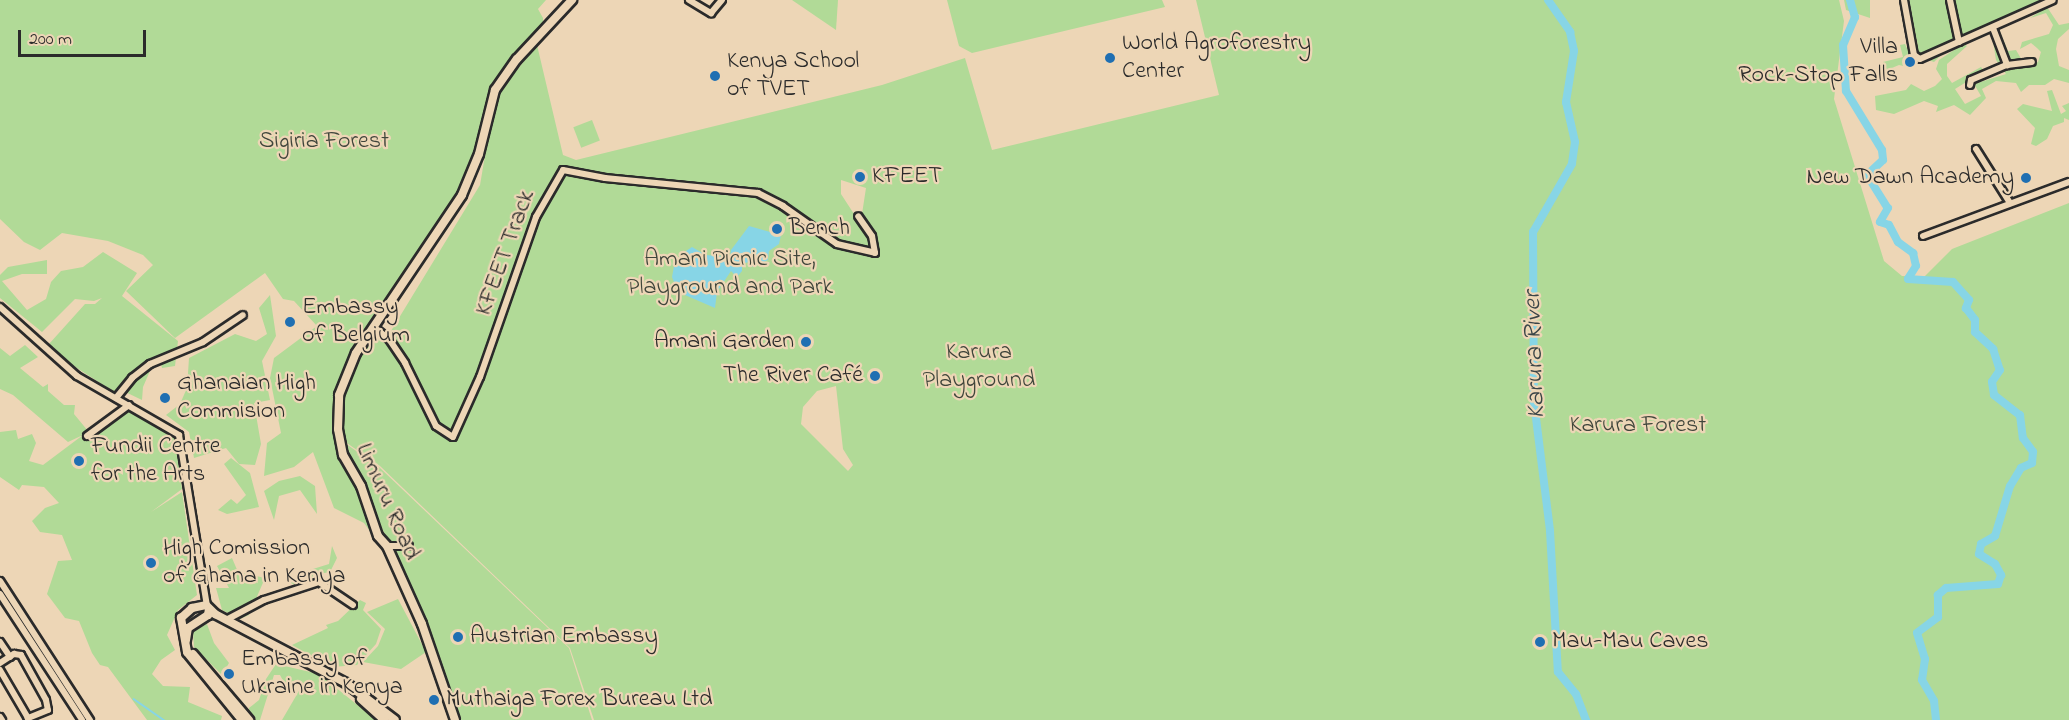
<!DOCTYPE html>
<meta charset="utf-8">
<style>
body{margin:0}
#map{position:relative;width:2069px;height:720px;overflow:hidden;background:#edd6b6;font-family:"Indie Flower",sans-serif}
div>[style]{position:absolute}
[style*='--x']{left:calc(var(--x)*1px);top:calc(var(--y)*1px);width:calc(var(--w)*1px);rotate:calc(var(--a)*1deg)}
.green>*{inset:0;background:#b1da97;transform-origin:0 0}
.water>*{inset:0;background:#87d5e6}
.stream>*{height:1.5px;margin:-0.75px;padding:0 0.75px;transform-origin:0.75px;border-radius:0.75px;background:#87d5e6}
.river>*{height:8px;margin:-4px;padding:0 4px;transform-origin:4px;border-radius:4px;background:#87d5e6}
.roads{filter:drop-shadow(2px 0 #2b2b2b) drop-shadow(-2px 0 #2b2b2b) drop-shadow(0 2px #2b2b2b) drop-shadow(0 -2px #2b2b2b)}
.minor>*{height:6px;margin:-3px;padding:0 3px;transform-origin:3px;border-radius:3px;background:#edd6b6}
.major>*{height:8px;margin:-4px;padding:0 4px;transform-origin:4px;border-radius:4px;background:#edd6b6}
.dots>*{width:16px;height:16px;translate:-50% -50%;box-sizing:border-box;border:3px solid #edd6b6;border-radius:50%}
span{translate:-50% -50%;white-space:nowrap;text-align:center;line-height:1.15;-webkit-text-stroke:4.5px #edd6b6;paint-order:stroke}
.poi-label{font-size:24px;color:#2b2b2b}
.left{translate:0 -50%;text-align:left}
.right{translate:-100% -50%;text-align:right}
.park-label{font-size:24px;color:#3f453b}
.street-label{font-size:24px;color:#2b2b2b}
.water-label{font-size:26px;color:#394447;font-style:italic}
.scale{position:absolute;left:18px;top:30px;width:128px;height:27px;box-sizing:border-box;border:3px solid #2b2b2b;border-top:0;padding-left:8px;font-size:18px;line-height:21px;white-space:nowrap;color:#2b2b2b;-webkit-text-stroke:4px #edd6b6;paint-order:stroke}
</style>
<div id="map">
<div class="green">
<i style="clip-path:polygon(evenodd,0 0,546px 0,538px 9px,543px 18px,543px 33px,492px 93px,471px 176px,371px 335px,391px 331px,480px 185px,495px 97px,537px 45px,563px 155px,576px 160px,882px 85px,965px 58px,992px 150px,1219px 95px,1196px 0,1839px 0,1844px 21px,1834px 99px,1884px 261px,1902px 276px,1924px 277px,1952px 249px,2069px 203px,2069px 720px,594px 720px,570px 648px,380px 466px,341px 439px,337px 431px,382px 548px,364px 523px,334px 508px,313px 452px,294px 467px,264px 476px,267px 443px,281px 433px,270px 378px,274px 358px,317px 326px,294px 301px,283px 299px,265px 273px,175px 338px,126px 291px,153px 265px,143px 255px,108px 241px,62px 233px,40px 250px,24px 242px,0 219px,0 0,841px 180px,866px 188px,862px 214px,854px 214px,841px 194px,841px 180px,0 0,836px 386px,843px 449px,853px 465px,848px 471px,801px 424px,803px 407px,817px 391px,836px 386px)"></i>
<i style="clip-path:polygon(792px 0,838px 0,836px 30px)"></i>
<i style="clip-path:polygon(947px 0,1162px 0,1165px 7px,972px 53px,959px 46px)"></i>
<i style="clip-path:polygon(1844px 0,1870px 0,1870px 18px,1846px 10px)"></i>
<i style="clip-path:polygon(1909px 0,2041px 0,1939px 46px,1941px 55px,1934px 62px,1925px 59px,1908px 67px,1899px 65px,1887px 70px,1883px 62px,1903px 57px,1900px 45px,1905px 44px,1910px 55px,1918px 47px)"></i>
<i style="clip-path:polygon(2047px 7px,2059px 25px,2069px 23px,2069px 29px,2058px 39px,2056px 49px,2059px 66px,2069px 70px,2069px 83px,2054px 79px,2045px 85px,2029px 85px,2021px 92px,2016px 83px,1996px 81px,1982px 89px,1986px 98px,1970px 115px,1954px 105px,1936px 112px,1938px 106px,1924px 101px,1894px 114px,1876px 110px,1875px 96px,1906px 90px,1911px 84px,1924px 91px,1935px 86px,1942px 79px,1936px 69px,1939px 60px,1963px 44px,1967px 46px,1947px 64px,1947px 76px,1952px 83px,1981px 67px,1984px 71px,1955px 89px,1965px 104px,1981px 96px,1974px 84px,2006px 74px,1996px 60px,1992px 35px,2000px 32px,2008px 51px,2016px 50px,2026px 67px,2038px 62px,2041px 52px,2037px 48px,2031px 43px,2020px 49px,2022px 42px,2049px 34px,2053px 25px,2046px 13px,2030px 18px)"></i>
<i style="clip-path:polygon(2052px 90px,2061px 114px,2066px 111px,2062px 106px,2069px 103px,2069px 120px,2064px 118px,2064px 122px,2053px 126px,2047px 139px,2036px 146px,2031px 144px,2035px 128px,2017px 109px,2023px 104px,2052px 111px,2047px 91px)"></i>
<i style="left:592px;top:120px;width:22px;height:20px;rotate:69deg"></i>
<i style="clip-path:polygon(103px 252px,137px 273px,122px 296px,178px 341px,175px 366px,162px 368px,161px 364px,153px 364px,143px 387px,142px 400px,117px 388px,114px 392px,49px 350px,49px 344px,85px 304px,95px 304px,102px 298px,94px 301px,75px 299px,42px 332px,0 298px,0 275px,8px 267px,47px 260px,47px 274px,22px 274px,2px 281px,27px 310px,46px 299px,51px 282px,61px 271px,83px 267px)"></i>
<i style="clip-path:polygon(270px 295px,276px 336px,262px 361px,270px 400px,254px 403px,261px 444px,255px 465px,239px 464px,226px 448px,194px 458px,189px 432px,166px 415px,180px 404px,187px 388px,189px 358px,235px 334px,256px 341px,267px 334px,259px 308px)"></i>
<i style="clip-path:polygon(25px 345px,38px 357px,20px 368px,43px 387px,48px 384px,48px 391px,64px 405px,75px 405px,74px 414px,88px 431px,124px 404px,176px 438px,182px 489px,151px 512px,182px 492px,197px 595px,178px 610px,167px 635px,175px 650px,161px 660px,152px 674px,163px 686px,190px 687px,188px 702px,222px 716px,221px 720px,147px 720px,108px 667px,100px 665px,92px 653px,79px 621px,65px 618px,47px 594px,58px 561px,72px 560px,62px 535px,40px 532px,32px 521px,45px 508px,59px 503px,44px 487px,22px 485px,19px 490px,0 477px,0 432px,16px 430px,18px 439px,32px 434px,36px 443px,29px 461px,43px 465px,83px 435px,68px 442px,13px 395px,0 389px,0 348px,10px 356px)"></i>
<i style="clip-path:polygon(342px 441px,379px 467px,569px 648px,592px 720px,457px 720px,435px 644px)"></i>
<i style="clip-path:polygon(231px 458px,250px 473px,259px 507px,227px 514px,218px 510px,231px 499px,237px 504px,246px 495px,224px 464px)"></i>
<i style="clip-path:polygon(300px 476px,315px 486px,317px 514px,300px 490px,279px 496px,274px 520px,264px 491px,279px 481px)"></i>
<i style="clip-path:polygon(332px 546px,337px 558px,330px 572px,313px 575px,307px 591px,291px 583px,300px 573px,329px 564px)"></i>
<i style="clip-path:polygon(232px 558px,238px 572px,265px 578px,249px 615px,240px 619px,222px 610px,216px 588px,229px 588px,217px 566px)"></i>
<i style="clip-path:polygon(398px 599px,426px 652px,401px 669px,363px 662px,378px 646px,385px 629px,367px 612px)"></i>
<i style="clip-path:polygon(360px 600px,366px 603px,363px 610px,381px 629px,376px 644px,357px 665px,332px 667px,292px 645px,328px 628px,326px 625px,338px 621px)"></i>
<i style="clip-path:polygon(207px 624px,214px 643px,229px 663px,222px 675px,194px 647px,193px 631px)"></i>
<i style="clip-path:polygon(276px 664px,319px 674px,376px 720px,282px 720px,303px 684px,295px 683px,289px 692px,280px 675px,274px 675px,260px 720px,249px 720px,249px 708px,259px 700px,266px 679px)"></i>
</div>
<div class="water">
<i style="clip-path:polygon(749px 226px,781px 235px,779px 244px,769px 251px,768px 260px,753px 267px,749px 262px,742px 264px,742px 271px,737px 277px,731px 271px,717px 292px,715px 308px,678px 292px,672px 277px,675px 261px,683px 253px,692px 247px,706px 255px,730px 257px,731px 250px)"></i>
</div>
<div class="stream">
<i style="--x:134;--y:699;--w:37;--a:35"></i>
</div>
<div class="river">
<i style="--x:1548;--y:0;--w:39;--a:55"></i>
<i style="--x:1570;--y:32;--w:19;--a:78"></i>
<i style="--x:1574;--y:51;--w:52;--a:98.9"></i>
<i style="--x:1566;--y:102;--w:41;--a:77.3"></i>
<i style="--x:1575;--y:142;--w:22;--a:98"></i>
<i style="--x:1572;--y:164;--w:78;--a:119.8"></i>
<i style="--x:1533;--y:232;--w:170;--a:89.7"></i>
<i style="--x:1534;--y:402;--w:130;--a:82.9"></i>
<i style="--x:1550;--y:531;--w:141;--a:86.8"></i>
<i style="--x:1558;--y:672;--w:28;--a:51"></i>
<i style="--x:1576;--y:694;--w:28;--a:69"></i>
<i style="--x:1850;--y:0;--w:18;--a:74"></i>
<i style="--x:1855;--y:17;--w:30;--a:113"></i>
<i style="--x:1843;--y:45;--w:46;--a:86.3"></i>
<i style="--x:1846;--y:91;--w:69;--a:58.6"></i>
<i style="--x:1882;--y:150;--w:10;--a:84"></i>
<i style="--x:1883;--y:160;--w:22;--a:137"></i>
<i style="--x:1867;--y:175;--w:39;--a:58"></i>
<i style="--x:1888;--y:208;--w:16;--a:120"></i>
<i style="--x:1880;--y:222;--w:9;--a:18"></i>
<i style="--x:1889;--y:225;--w:19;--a:62"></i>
<i style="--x:1898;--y:242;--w:19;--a:36"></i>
<i style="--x:1913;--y:253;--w:13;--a:77"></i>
<i style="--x:1916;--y:266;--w:15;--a:122"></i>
<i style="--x:1908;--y:279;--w:45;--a:3.8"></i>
<i style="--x:1953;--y:282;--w:24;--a:48"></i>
<i style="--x:1969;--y:300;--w:9;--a:111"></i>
<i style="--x:1966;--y:308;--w:15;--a:53"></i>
<i style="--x:1975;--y:320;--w:12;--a:90"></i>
<i style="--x:1975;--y:332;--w:25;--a:43"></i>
<i style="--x:1993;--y:349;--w:22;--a:72"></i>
<i style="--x:2000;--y:370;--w:14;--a:124"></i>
<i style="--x:1992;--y:382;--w:13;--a:81"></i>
<i style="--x:1994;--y:395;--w:33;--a:38"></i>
<i style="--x:2020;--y:415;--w:23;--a:83"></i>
<i style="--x:2023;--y:438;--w:17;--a:54"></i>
<i style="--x:2033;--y:452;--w:11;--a:95"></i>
<i style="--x:2032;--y:463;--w:12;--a:156"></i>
<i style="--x:2021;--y:468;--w:21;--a:121"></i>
<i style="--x:2010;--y:486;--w:52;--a:106.7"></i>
<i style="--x:1995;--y:536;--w:16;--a:150"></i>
<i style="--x:1981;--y:544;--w:10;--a:101"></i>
<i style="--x:1979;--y:554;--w:19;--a:32"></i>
<i style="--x:1995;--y:564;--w:13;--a:61"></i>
<i style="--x:2001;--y:575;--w:9;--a:108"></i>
<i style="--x:1998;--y:584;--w:52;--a:175.6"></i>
<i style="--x:1946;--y:588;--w:11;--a:139"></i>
<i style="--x:1938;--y:595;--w:22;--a:90"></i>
<i style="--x:1938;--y:617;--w:26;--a:143"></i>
<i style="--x:1917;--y:633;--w:27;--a:73"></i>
<i style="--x:1925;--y:659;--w:21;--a:98"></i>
<i style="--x:1922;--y:680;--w:24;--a:60"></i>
<i style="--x:1934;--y:701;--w:19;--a:84"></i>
</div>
<div class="roads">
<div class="minor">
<i style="--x:689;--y:0;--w:26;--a:31"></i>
<i style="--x:711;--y:13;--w:17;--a:-50"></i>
<i style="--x:1904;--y:0;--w:56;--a:79.7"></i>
<i style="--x:1914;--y:55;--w:7;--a:34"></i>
<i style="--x:1920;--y:59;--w:145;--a:-23.9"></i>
<i style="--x:1950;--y:0;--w:43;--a:77.9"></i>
<i style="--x:1993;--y:28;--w:40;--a:69"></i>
<i style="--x:2007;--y:65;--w:25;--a:-7"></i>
<i style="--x:1970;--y:85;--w:5;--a:-79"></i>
<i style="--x:1971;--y:80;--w:39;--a:-23"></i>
<i style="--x:1976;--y:149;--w:64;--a:57.8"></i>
<i style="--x:1923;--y:236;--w:156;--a:-20.3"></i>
<i style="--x:0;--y:307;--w:103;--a:41.9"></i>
<i style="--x:77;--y:376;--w:118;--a:30"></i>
<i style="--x:179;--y:435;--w:173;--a:80.7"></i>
<i style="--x:374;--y:327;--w:19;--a:39"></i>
<i style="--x:389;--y:339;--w:29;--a:56"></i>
<i style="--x:405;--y:363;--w:70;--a:63.8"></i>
<i style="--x:436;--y:426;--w:20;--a:33"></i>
<i style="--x:453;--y:437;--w:66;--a:-65.8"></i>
<i style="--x:480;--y:377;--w:170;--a:-70.7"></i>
<i style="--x:536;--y:217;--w:54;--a:-60.1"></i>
<i style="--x:563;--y:170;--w:43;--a:10.8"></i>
<i style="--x:605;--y:178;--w:154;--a:5.6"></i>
<i style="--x:758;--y:193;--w:28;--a:27"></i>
<i style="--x:783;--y:206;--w:66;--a:35.1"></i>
<i style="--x:837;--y:244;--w:39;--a:13"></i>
<i style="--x:875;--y:253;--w:17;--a:-100"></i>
<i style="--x:872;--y:236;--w:24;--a:-125"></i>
<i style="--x:116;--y:398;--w:26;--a:-51"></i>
<i style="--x:132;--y:378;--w:23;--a:-38"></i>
<i style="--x:150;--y:364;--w:57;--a:-22.5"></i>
<i style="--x:203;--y:342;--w:48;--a:-34"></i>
<i style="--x:87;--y:436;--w:52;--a:-36.4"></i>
<i style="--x:387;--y:546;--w:22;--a:0"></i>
<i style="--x:0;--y:581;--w:166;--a:57.1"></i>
<i style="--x:0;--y:594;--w:150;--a:56.9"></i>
<i style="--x:226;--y:620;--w:43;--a:-27.8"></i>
<i style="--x:264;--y:600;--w:58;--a:-18.1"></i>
<i style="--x:319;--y:582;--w:41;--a:34.1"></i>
<i style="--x:0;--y:642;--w:18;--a:56"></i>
<i style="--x:0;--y:663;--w:17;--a:-33"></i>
<i style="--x:14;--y:654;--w:7;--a:8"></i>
<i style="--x:21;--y:655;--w:51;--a:60.9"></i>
<i style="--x:46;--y:700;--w:10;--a:79"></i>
<i style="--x:48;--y:710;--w:22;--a:158"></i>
<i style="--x:28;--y:718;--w:56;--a:-120.3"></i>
<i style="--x:0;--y:717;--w:4;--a:56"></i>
</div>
<div class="major">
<i style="--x:186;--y:640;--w:12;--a:-81"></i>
<i style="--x:188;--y:628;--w:24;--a:-33"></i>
<i style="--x:208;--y:615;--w:6;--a:-81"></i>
<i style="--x:193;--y:654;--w:87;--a:49.7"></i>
<i style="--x:361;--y:699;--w:31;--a:42"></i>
<i style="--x:242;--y:720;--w:87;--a:-129"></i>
<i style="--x:187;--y:652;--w:35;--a:-100"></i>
<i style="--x:181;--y:618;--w:15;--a:-42"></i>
<i style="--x:192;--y:608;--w:14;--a:-12"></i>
<i style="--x:206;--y:605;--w:13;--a:45"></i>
<i style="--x:215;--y:614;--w:148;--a:27.8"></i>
<i style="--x:346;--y:683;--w:61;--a:37.1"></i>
<i style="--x:455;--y:720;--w:102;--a:-109"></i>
<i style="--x:422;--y:624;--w:85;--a:-114.2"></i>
<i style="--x:387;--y:546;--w:13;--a:-132"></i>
<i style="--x:378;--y:536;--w:53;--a:-108.8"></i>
<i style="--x:361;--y:486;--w:36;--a:-120"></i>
<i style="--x:343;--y:455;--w:26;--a:-101"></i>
<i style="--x:338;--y:429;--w:34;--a:-88"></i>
<i style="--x:339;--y:395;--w:45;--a:-68"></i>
<i style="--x:356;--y:353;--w:190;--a:-56.1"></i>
<i style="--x:462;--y:195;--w:44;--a:-67.5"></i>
<i style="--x:479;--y:154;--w:66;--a:-76"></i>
<i style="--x:495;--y:90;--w:38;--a:-55"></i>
<i style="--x:517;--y:59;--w:81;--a:-47"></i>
</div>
</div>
<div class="dots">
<i style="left:1110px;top:58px;background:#1f6fb2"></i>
<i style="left:1910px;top:62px;background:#1f6fb2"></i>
<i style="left:715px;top:76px;background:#1f6fb2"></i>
<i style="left:860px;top:177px;background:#1f6fb2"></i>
<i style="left:2026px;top:178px;background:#1f6fb2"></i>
<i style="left:777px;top:229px;background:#1f6fb2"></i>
<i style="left:290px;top:322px;background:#1f6fb2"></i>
<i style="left:806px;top:342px;background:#1f6fb2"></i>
<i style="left:875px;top:376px;background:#1f6fb2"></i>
<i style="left:165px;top:398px;background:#1f6fb2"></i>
<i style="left:79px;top:461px;background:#1f6fb2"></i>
<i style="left:151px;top:563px;background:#1f6fb2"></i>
<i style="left:458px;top:637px;background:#1f6fb2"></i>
<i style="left:1540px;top:642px;background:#1f6fb2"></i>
<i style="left:229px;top:674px;background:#1f6fb2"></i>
<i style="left:434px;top:700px;background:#1f6fb2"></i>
</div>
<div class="poi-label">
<span class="left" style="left:1122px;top:58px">World Agroforestry<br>Center</span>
<span class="right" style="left:1898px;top:62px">Villa<br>Rock-Stop Falls</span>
<span class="left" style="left:727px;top:76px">Kenya School<br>of TVET</span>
<span class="left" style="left:872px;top:177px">KFEET</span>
<span class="right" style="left:2014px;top:178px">New Dawn Academy</span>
<span class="left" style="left:789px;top:229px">Bench</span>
<span class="left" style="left:302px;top:322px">Embassy<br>of Belgium</span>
<span class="right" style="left:794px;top:342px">Amani Garden</span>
<span class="right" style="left:863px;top:376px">The River Café</span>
<span class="left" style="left:177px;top:398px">Ghanaian High<br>Commision</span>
<span class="left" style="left:91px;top:461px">Fundii Centre<br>for the Arts</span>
<span class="left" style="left:163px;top:563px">High Comission<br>of Ghana in Kenya</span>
<span class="left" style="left:470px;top:637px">Austrian Embassy</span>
<span class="left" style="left:1552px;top:642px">Mau-Mau Caves</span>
<span class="left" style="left:241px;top:674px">Embassy of<br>Ukraine in Kenya</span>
<span class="left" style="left:446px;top:700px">Muthaiga Forex Bureau Ltd</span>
</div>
<div class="park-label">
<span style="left:324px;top:142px">Sigiria Forest</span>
<span style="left:730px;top:274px">Amani Picnic Site,<br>Playground and Park</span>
<span style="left:979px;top:367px">Karura<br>Playground</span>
<span style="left:1638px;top:426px">Karura Forest</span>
</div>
<div class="street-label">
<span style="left:506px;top:253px;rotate:-70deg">KFEET Track</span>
<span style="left:387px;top:502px;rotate:66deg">Limuru Road</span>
</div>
<div class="water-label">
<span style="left:1536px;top:355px;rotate:-92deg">Karura River</span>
</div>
<div class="scale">200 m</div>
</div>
